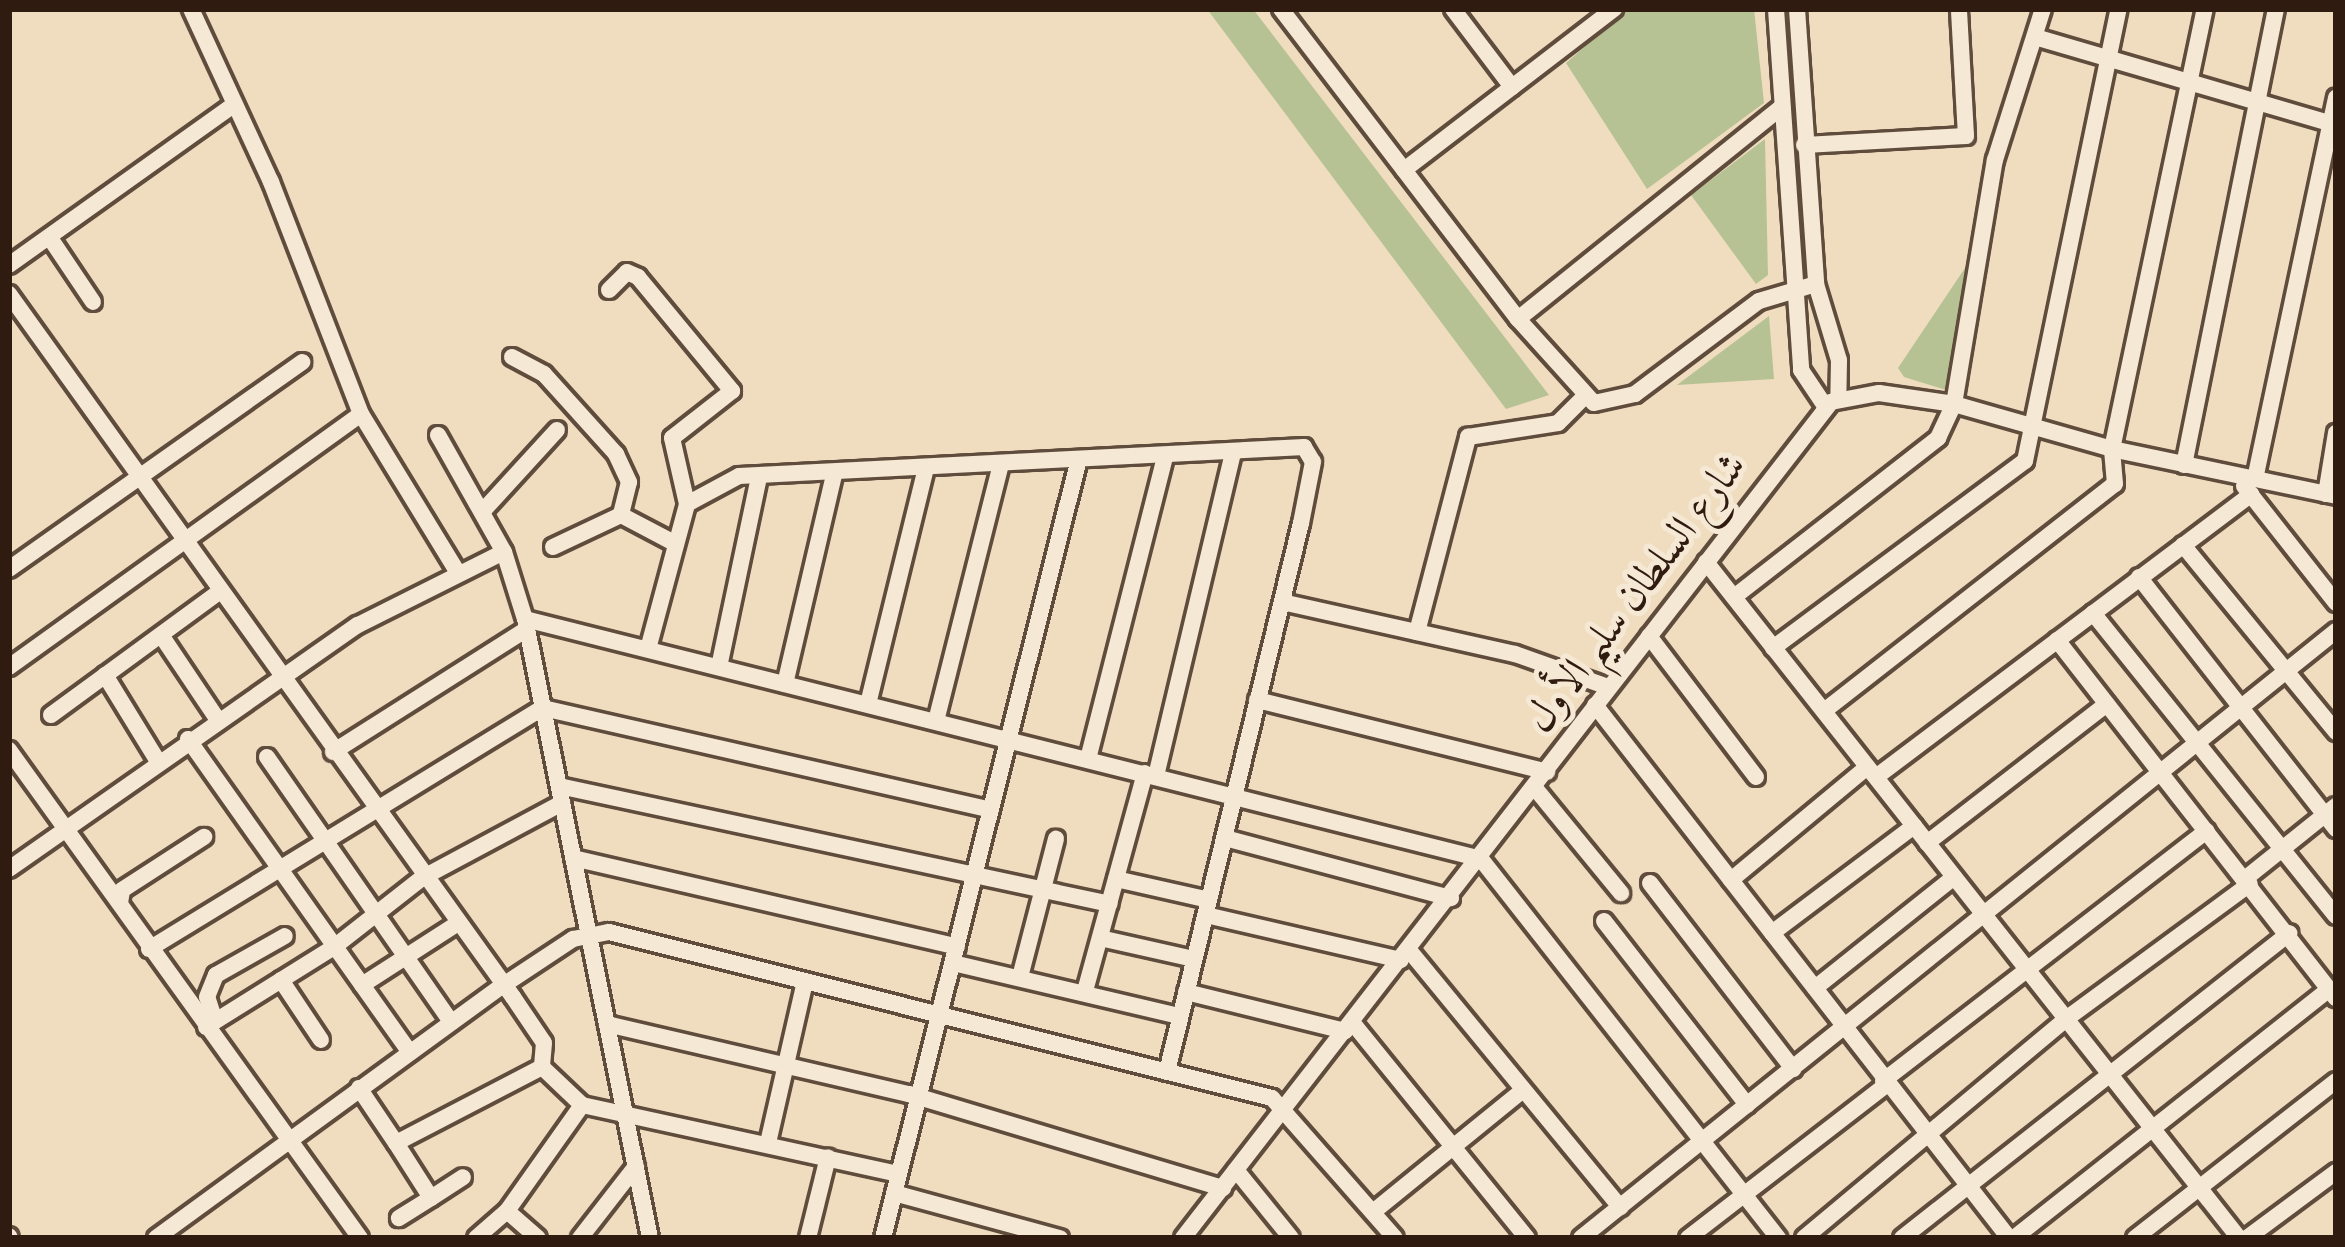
<!DOCTYPE html>
<meta charset="utf-8">
<style>
body{margin:0}
#map{position:relative;width:2345px;height:1247px;overflow:hidden;background:#f0ddbf;font-family:Vollkorn,Amiri,serif}
div>[style]{position:absolute}
[style*='--x']{left:calc(var(--x)*1px);top:calc(var(--y)*1px);width:calc(var(--w)*1px);rotate:calc(var(--a)*1deg)}
.green>*{inset:0;background:#b7c294}
.roads{filter:drop-shadow(3px 0 #604c3c) drop-shadow(-3px 0 #604c3c) drop-shadow(0 3px #604c3c) drop-shadow(0 -3px #604c3c)}
.minor>*{height:16px;margin:-8px;padding:0 8px;transform-origin:8px;border-radius:8px;background:#f5e9d5}
span{translate:-50% -50%;white-space:nowrap;text-align:center;line-height:1.15;-webkit-text-stroke:10px #f5e9d5;paint-order:stroke}
.street-label{font-size:42px;color:#301b10}
.frame{position:absolute;inset:0;border:12px solid #301b10;pointer-events:none}
</style>
<div id="map">
<div class="green">
<i style="clip-path:polygon(1207px 9px,1253px 9px,1549px 395px,1506px 409px)"></i>
<i style="clip-path:polygon(1628px 9px,1754px 9px,1764px 103px,1647px 189px,1566px 63px)"></i>
<i style="clip-path:polygon(1765px 139px,1768px 275px,1756px 284px,1691px 195px)"></i>
<i style="clip-path:polygon(1971px 259px,1946px 390px,1904px 377px,1898px 368px)"></i>
<i style="clip-path:polygon(1769px 316px,1774px 379px,1677px 385px)"></i>
</div>
<div class="roads">
<div class="minor">
<i style="--x:1281;--y:9;--w:390;--a:52.6"></i>
<i style="--x:1518;--y:319;--w:113;--a:47.9"></i>
<i style="--x:1594;--y:403;--w:42;--a:-12.4"></i>
<i style="--x:1635;--y:394;--w:155;--a:-36.9"></i>
<i style="--x:1759;--y:301;--w:59;--a:-16.6"></i>
<i style="--x:1453;--y:9;--w:98;--a:52.9"></i>
<i style="--x:1776;--y:9;--w:362;--a:86"></i>
<i style="--x:1801;--y:370;--w:43;--a:56.3"></i>
<i style="--x:1797;--y:9;--w:276;--a:86"></i>
<i style="--x:1816;--y:284;--w:79;--a:73.2"></i>
<i style="--x:1839;--y:360;--w:39;--a:91"></i>
<i style="--x:2035;--y:37;--w:314;--a:16.3"></i>
<i style="--x:1804;--y:145;--w:162;--a:-3.2"></i>
<i style="--x:1966;--y:136;--w:127;--a:-93.2"></i>
<i style="--x:1404;--y:170;--w:265;--a:-37.5"></i>
<i style="--x:50;--y:238;--w:77;--a:56.1"></i>
<i style="--x:9;--y:265;--w:277;--a:-35.5"></i>
<i style="--x:609;--y:290;--w:25;--a:-45"></i>
<i style="--x:627;--y:272;--w:12;--a:24"></i>
<i style="--x:638;--y:277;--w:148;--a:50.5"></i>
<i style="--x:732;--y:391;--w:76;--a:141.9"></i>
<i style="--x:672;--y:438;--w:68;--a:77.2"></i>
<i style="--x:9;--y:294;--w:865;--a:54.36"></i>
<i style="--x:513;--y:997;--w:55;--a:56"></i>
<i style="--x:544;--y:1043;--w:24;--a:95"></i>
<i style="--x:1518;--y:319;--w:339;--a:-38.8"></i>
<i style="--x:512;--y:357;--w:36;--a:28"></i>
<i style="--x:544;--y:374;--w:108;--a:48"></i>
<i style="--x:616;--y:454;--w:31;--a:65"></i>
<i style="--x:629;--y:482;--w:34;--a:104"></i>
<i style="--x:361;--y:414;--w:186;--a:58.6"></i>
<i style="--x:438;--y:435;--w:134;--a:60.6"></i>
<i style="--x:504;--y:552;--w:70;--a:72.6"></i>
<i style="--x:525;--y:619;--w:631;--a:78.58"></i>
<i style="--x:2184;--y:465;--w:465;--a:-78.6"></i>
<i style="--x:2255;--y:479;--w:390;--a:-78"></i>
<i style="--x:2244;--y:486;--w:149;--a:51.8"></i>
<i style="--x:2326;--y:494;--w:62;--a:-80.7"></i>
<i style="--x:482;--y:512;--w:111;--a:-47.6"></i>
<i style="--x:2183;--y:545;--w:242;--a:50.7"></i>
<i style="--x:553;--y:547;--w:75;--a:-25.2"></i>
<i style="--x:621;--y:515;--w:62;--a:27.8"></i>
<i style="--x:1706;--y:562;--w:861;--a:51.75"></i>
<i style="--x:9;--y:569;--w:359;--a:-35.2"></i>
<i style="--x:2139;--y:577;--w:320;--a:52"></i>
<i style="--x:1734;--y:597;--w:259;--a:-37.9"></i>
<i style="--x:1938;--y:438;--w:38;--a:-65"></i>
<i style="--x:1954;--y:404;--w:247;--a:-80.5"></i>
<i style="--x:1995;--y:160;--w:158;--a:-72.4"></i>
<i style="--x:1282;--y:602;--w:239;--a:12.6"></i>
<i style="--x:1515;--y:654;--w:99;--a:19.5"></i>
<i style="--x:2093;--y:613;--w:388;--a:51.3"></i>
<i style="--x:525;--y:619;--w:986;--a:14.09"></i>
<i style="--x:1481;--y:859;--w:482;--a:51.9"></i>
<i style="--x:1417;--y:632;--w:202;--a:-75.3"></i>
<i style="--x:1468;--y:437;--w:91;--a:-8.8"></i>
<i style="--x:1558;--y:423;--w:37;--a:-45"></i>
<i style="--x:161;--y:635;--w:102;--a:56.2"></i>
<i style="--x:1649;--y:636;--w:177;--a:52.8"></i>
<i style="--x:2057;--y:640;--w:454;--a:52.1"></i>
<i style="--x:1773;--y:648;--w:314;--a:-36.6"></i>
<i style="--x:2025;--y:461;--w:462;--a:-78.3"></i>
<i style="--x:648;--y:649;--w:150;--a:-74.9"></i>
<i style="--x:687;--y:504;--w:59;--a:-28.3"></i>
<i style="--x:739;--y:476;--w:566;--a:-2.94"></i>
<i style="--x:1304;--y:447;--w:17;--a:59"></i>
<i style="--x:1313;--y:462;--w:62;--a:101.1"></i>
<i style="--x:1301;--y:523;--w:565;--a:103.72"></i>
<i style="--x:9;--y:667;--w:433;--a:-35.7"></i>
<i style="--x:361;--y:414;--w:249;--a:-111.2"></i>
<i style="--x:271;--y:182;--w:191;--a:-114.8"></i>
<i style="--x:719;--y:667;--w:194;--a:-78.1"></i>
<i style="--x:105;--y:675;--w:100;--a:58.5"></i>
<i style="--x:785;--y:684;--w:215;--a:-76.8"></i>
<i style="--x:1257;--y:700;--w:299;--a:13.9"></i>
<i style="--x:868;--y:704;--w:244;--a:-76.2"></i>
<i style="--x:1595;--y:705;--w:675;--a:52.16"></i>
<i style="--x:1824;--y:711;--w:369;--a:-38"></i>
<i style="--x:2115;--y:484;--w:35;--a:-95"></i>
<i style="--x:2112;--y:449;--w:450;--a:-78.1"></i>
<i style="--x:51;--y:715;--w:208;--a:-36.2"></i>
<i style="--x:936;--y:721;--w:265;--a:-75.8"></i>
<i style="--x:188;--y:739;--w:384;--a:54.7"></i>
<i style="--x:9;--y:750;--w:601;--a:54.27"></i>
<i style="--x:333;--y:752;--w:230;--a:-32.4"></i>
<i style="--x:267;--y:757;--w:323;--a:55.2"></i>
<i style="--x:1088;--y:759;--w:312;--a:-75.7"></i>
<i style="--x:1156;--y:776;--w:333;--a:-76.6"></i>
<i style="--x:1876;--y:777;--w:470;--a:-37"></i>
<i style="--x:559;--y:786;--w:563;--a:12.09"></i>
<i style="--x:1535;--y:788;--w:136;--a:50.7"></i>
<i style="--x:1225;--y:838;--w:234;--a:14.9"></i>
<i style="--x:1927;--y:843;--w:227;--a:-37.7"></i>
<i style="--x:573;--y:858;--w:394;--a:13"></i>
<i style="--x:9;--y:869;--w:426;--a:-35"></i>
<i style="--x:358;--y:625;--w:163;--a:-26.6"></i>
<i style="--x:2246;--y:878;--w:115;--a:-38.7"></i>
<i style="--x:1116;--y:879;--w:95;--a:12.7"></i>
<i style="--x:1731;--y:880;--w:177;--a:-39.7"></i>
<i style="--x:1650;--y:883;--w:235;--a:52.4"></i>
<i style="--x:120;--y:903;--w:13;--a:-81"></i>
<i style="--x:122;--y:890;--w:98;--a:-32.9"></i>
<i style="--x:1206;--y:915;--w:200;--a:13"></i>
<i style="--x:1604;--y:921;--w:233;--a:52.1"></i>
<i style="--x:1772;--y:933;--w:178;--a:-37"></i>
<i style="--x:1100;--y:938;--w:96;--a:12.6"></i>
<i style="--x:149;--y:949;--w:462;--a:-31.5"></i>
<i style="--x:543;--y:708;--w:459;--a:12.8"></i>
<i style="--x:1409;--y:950;--w:333;--a:50.6"></i>
<i style="--x:953;--y:963;--w:232;--a:13.2"></i>
<i style="--x:1020;--y:977;--w:143;--a:-75.4"></i>
<i style="--x:281;--y:980;--w:72;--a:56.3"></i>
<i style="--x:362;--y:985;--w:111;--a:-32.8"></i>
<i style="--x:1815;--y:988;--w:178;--a:-38.6"></i>
<i style="--x:1085;--y:991;--w:226;--a:-74.6"></i>
<i style="--x:1186;--y:992;--w:164;--a:13.8"></i>
<i style="--x:215;--y:1021;--w:25;--a:-108"></i>
<i style="--x:207;--y:997;--w:24;--a:-68"></i>
<i style="--x:216;--y:975;--w:79;--a:-29.5"></i>
<i style="--x:1352;--y:1022;--w:278;--a:51"></i>
<i style="--x:607;--y:1024;--w:310;--a:13.1"></i>
<i style="--x:909;--y:1094;--w:328;--a:16.7"></i>
<i style="--x:206;--y:1027;--w:151;--a:-32"></i>
<i style="--x:334;--y:947;--w:112;--a:-38.1"></i>
<i style="--x:422;--y:878;--w:159;--a:-28.2"></i>
<i style="--x:1883;--y:1081;--w:409;--a:-37.7"></i>
<i style="--x:359;--y:1088;--w:66;--a:56.1"></i>
<i style="--x:396;--y:1143;--w:165;--a:-27.5"></i>
<i style="--x:542;--y:1067;--w:55;--a:43.5"></i>
<i style="--x:396;--y:1143;--w:65;--a:57.5"></i>
<i style="--x:431;--y:1198;--w:38;--a:148"></i>
<i style="--x:768;--y:1143;--w:166;--a:-77.1"></i>
<i style="--x:1236;--y:1170;--w:87;--a:51"></i>
<i style="--x:894;--y:1193;--w:172;--a:15.2"></i>
<i style="--x:431;--y:1198;--w:38;--a:-33"></i>
<i style="--x:507;--y:1211;--w:41;--a:41.1"></i>
<i style="--x:1373;--y:1212;--w:192;--a:-39.1"></i>
<i style="--x:9;--y:1236;--w:2;--a:63"></i>
<i style="--x:156;--y:1238;--w:424;--a:-36.1"></i>
<i style="--x:499;--y:988;--w:89;--a:-33.5"></i>
<i style="--x:573;--y:939;--w:37;--a:-11"></i>
<i style="--x:609;--y:932;--w:683;--a:14.06"></i>
<i style="--x:1272;--y:1098;--w:186;--a:48.7"></i>
<i style="--x:476;--y:1238;--w:41;--a:-41.1"></i>
<i style="--x:507;--y:1211;--w:130;--a:-54.7"></i>
<i style="--x:582;--y:1105;--w:324;--a:12.3"></i>
<i style="--x:580;--y:1238;--w:91;--a:-52.1"></i>
<i style="--x:808;--y:1238;--w:83;--a:-76.1"></i>
<i style="--x:883;--y:1238;--w:803;--a:-75.88"></i>
<i style="--x:1183;--y:1238;--w:1058;--a:-52.22"></i>
<i style="--x:1831;--y:402;--w:49;--a:-10.6"></i>
<i style="--x:1879;--y:393;--w:76;--a:8.3"></i>
<i style="--x:1954;--y:404;--w:164;--a:15.9"></i>
<i style="--x:2112;--y:449;--w:229;--a:11.8"></i>
<i style="--x:1581;--y:1238;--w:969;--a:-38.8"></i>
<i style="--x:1688;--y:1238;--w:250;--a:-37.7"></i>
<i style="--x:1804;--y:1238;--w:341;--a:-39.9"></i>
<i style="--x:2066;--y:1019;--w:228;--a:-36.3"></i>
<i style="--x:1902;--y:1238;--w:493;--a:-38.2"></i>
<i style="--x:2014;--y:1238;--w:402;--a:-38.3"></i>
<i style="--x:2135;--y:1238;--w:255;--a:-38"></i>
<i style="--x:2247;--y:1238;--w:111;--a:-36.6"></i>
</div>
</div>
<div class="street-label">
<span style="left:1638px;top:594px;rotate:-53deg">شارع السلطان سليم الأول</span>
</div>
<div class="frame"></div>
</div>
